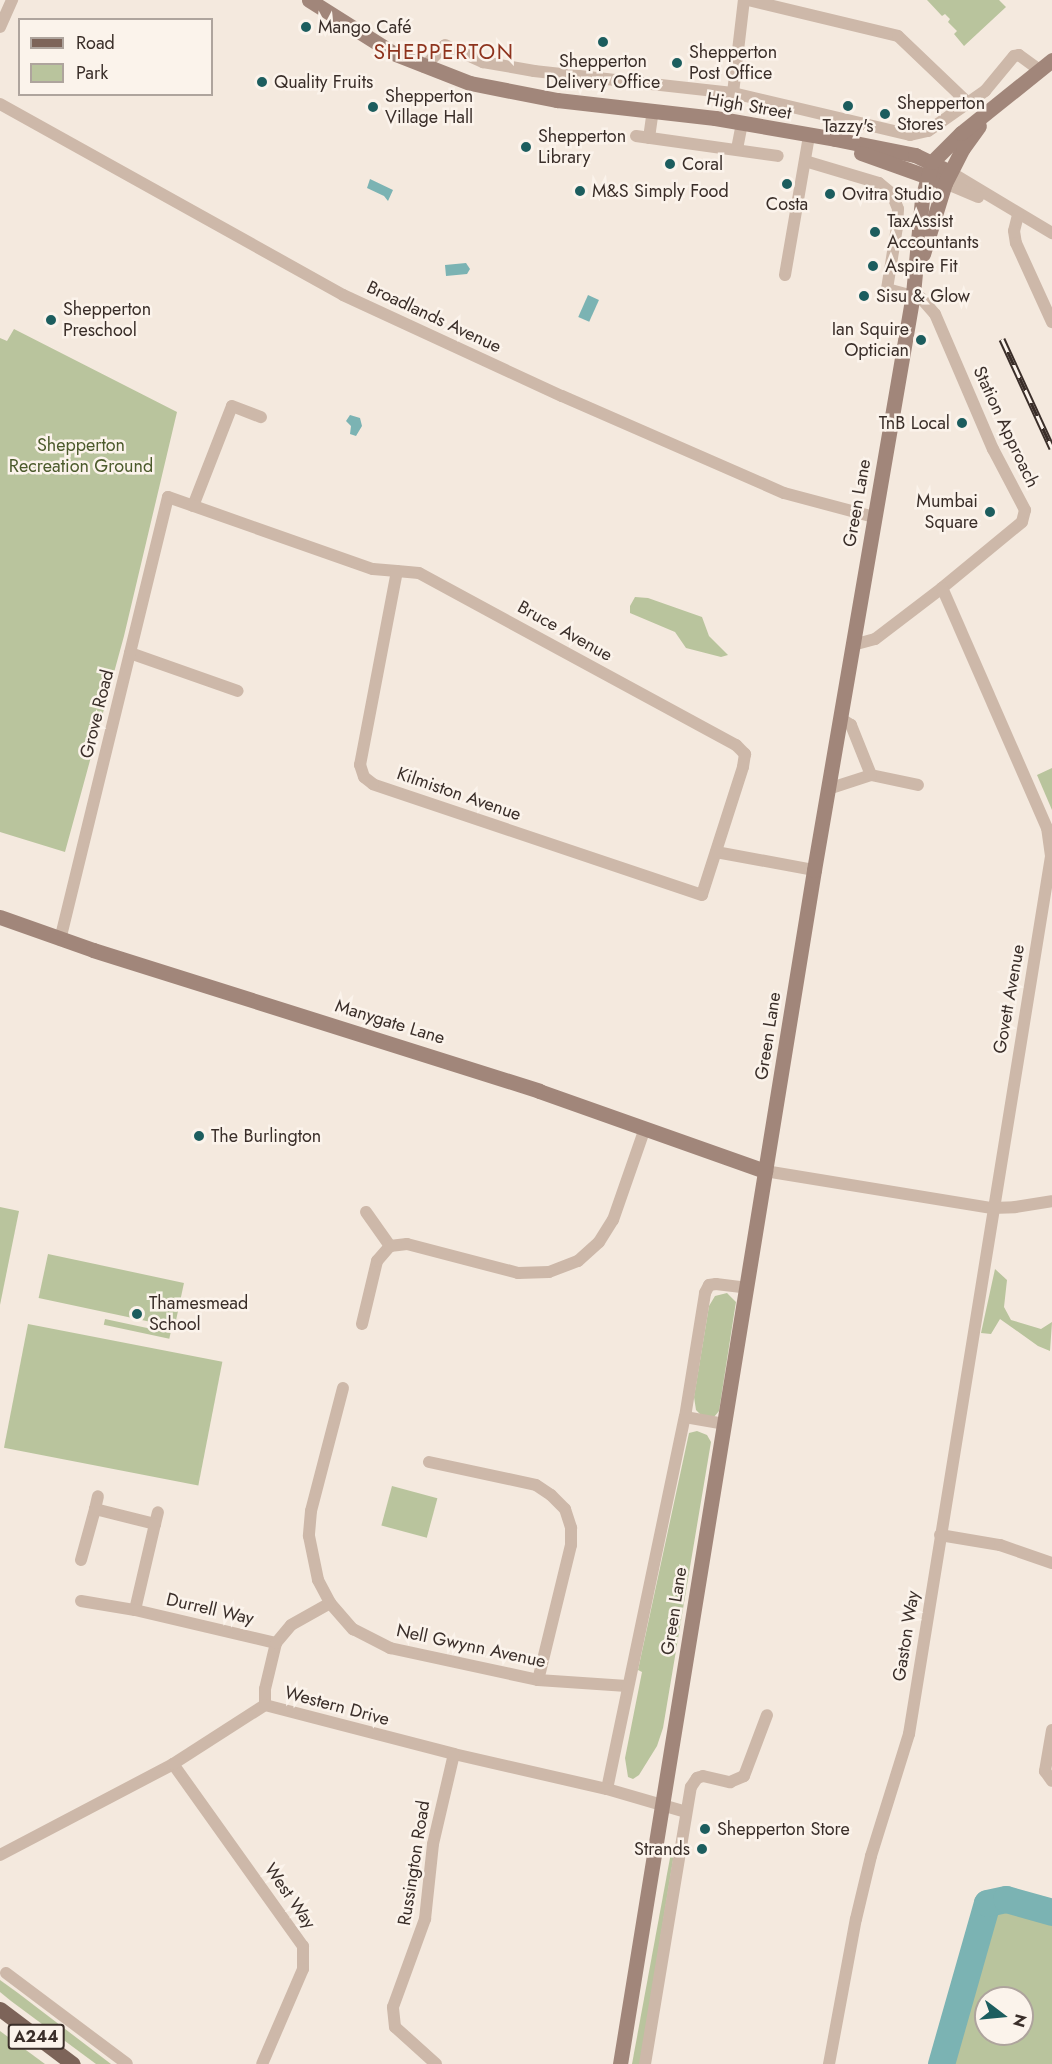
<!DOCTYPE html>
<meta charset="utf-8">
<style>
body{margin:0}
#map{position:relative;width:1052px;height:2064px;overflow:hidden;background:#f4e9de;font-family:Jost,sans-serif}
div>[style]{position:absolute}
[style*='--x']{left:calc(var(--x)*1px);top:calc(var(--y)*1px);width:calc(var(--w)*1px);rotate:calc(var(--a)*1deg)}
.green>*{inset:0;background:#b9c49d;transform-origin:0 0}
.water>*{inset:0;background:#7bb3b3;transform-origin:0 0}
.river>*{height:27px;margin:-13.5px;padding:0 13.5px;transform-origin:13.5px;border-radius:13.5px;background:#7bb3b3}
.street>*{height:12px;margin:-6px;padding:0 6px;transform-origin:6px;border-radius:6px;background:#cdb8a9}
.secondary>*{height:15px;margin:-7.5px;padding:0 7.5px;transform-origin:7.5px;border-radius:7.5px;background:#a1867a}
.primary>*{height:15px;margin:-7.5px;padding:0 7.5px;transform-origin:7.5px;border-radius:7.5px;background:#7d6459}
.rail>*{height:7px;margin-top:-3.5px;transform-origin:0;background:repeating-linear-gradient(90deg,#fbf3eb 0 14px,#3a2e29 0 28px);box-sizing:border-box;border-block:2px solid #3a2e29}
.dots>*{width:16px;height:16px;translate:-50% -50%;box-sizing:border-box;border:3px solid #fbf3eb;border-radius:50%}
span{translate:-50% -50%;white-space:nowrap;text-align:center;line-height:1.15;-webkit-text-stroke:5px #fbf3eb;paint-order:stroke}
.shield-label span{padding:2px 4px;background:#fbf3eb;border:2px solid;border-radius:4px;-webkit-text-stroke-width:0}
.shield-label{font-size:16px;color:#3a2e29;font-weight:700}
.poi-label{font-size:18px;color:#3a2e29}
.left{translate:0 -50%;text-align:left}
.right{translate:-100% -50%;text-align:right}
.street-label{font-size:18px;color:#3a2e29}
.park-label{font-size:18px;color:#4b5a2b}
.quarter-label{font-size:21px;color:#8e331d;letter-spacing:1.5px}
.legend{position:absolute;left:18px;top:18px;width:195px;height:78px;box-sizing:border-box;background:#fbf3eb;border:2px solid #aea49d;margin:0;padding:8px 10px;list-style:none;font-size:18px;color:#3a2e29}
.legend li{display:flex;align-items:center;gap:12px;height:30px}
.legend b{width:30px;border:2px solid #aea49d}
.north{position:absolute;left:974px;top:1986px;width:60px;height:60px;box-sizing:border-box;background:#fbf3eb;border:2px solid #aea49d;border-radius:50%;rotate:106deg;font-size:16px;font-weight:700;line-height:24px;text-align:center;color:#3a2e29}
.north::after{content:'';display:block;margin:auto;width:21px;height:27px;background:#1c5d5e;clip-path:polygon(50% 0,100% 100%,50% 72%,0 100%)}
</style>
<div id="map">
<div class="green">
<i style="clip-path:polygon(927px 0,999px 0,1006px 7px,964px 46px,954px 34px,957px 31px,948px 22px,950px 19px,945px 14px,942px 16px)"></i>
<i style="clip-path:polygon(14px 329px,177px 412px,124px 636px,65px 852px,0 832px,0 338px,7px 341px)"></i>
<i style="clip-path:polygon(635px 597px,648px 598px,702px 617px,709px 636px,728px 655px,721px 657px,686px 648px,675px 632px,630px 613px,630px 606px)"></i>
<i style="clip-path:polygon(1052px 768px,1052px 810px,1037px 775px)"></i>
<i style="clip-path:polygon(0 1207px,19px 1211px,0 1305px)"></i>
<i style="left:48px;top:1254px;width:139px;height:45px;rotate:12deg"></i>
<i style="clip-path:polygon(995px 1269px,1007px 1280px,1004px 1307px,1011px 1320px,1041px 1329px,1052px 1322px,1050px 1351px,1038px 1346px,1000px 1319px,991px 1334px,981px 1333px)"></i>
<i style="clip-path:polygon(727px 1293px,736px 1302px,735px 1308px,719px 1411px,714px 1417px,702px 1416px,696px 1410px,694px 1397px,709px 1306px,715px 1296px)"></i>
<i style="left:105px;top:1319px;width:67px;height:6px;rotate:12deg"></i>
<i style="left:28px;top:1324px;width:198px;height:126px;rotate:11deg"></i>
<i style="clip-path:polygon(697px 1431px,707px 1435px,711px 1442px,663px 1728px,657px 1746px,639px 1775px,633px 1779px,628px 1777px,625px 1758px,642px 1672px,638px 1670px,689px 1433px)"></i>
<i style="left:392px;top:1486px;width:47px;height:41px;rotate:15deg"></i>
<i style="clip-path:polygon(672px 1847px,675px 1848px,640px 2064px,632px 2064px)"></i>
<i style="clip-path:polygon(evenodd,994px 1899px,1052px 1918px,1052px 2064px,941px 2064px,983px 1912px,987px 1903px,994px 1899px,986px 1998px,1022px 1998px,1022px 2034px,986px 2034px,986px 1998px)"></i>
<i style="clip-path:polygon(0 1980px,18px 1993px,111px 2064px,96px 2064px,11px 2001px,0 1992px)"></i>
<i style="clip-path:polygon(0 2031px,45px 2064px,0 2064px)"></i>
</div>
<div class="water">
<i style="clip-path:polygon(370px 179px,393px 190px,388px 201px,384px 196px,367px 188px)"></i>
<i style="clip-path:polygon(466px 263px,470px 269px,467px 274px,446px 276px,445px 265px)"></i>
<i style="left:588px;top:295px;width:12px;height:24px;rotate:24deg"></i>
<i style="clip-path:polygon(350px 415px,360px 418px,362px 426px,356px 436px,350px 434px,351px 426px,346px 421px)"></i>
</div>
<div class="river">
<i style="--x:941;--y:2064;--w:167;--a:-74.1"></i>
<i style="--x:987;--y:1903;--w:19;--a:-12"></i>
<i style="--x:1006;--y:1899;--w:48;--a:15.8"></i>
</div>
<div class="street">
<i style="--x:748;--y:0;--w:154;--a:13.5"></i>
<i style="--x:898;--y:36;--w:97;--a:43.7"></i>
<i style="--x:0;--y:27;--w:30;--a:-66"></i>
<i style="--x:424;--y:67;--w:30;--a:-46"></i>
<i style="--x:445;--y:45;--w:42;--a:24.1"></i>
<i style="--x:483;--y:62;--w:52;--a:10"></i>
<i style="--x:534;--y:71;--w:200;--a:6.3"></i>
<i style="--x:733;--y:93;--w:182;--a:13.3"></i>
<i style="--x:910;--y:135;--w:18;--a:-13"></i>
<i style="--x:928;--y:131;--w:70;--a:-35.1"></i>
<i style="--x:985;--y:91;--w:45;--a:-50.4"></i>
<i style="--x:1014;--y:56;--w:5;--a:-11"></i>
<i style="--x:1019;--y:55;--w:26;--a:36"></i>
<i style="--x:733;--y:93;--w:94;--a:-83.3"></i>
<i style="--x:0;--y:104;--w:393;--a:29.1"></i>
<i style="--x:343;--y:295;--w:241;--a:24.8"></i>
<i style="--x:562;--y:396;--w:242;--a:23.6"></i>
<i style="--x:784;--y:493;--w:93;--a:14.9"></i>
<i style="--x:636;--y:136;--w:143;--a:8"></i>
<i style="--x:649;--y:138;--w:28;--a:-82"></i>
<i style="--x:737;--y:149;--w:26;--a:-79"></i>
<i style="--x:805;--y:161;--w:77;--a:16.6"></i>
<i style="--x:879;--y:183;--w:17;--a:40"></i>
<i style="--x:892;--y:194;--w:16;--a:68"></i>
<i style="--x:898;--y:209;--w:18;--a:93"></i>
<i style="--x:897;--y:227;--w:63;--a:99.2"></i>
<i style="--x:887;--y:289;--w:35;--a:15"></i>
<i style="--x:921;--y:298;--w:21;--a:49"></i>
<i style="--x:935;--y:314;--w:147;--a:66.8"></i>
<i style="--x:993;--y:449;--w:69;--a:62.3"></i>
<i style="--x:1025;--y:510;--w:12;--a:104"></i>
<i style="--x:1022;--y:522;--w:104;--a:140.5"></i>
<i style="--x:942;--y:588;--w:84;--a:142.7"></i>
<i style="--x:875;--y:639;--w:24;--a:165"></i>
<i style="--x:950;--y:172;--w:119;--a:30.9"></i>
<i style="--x:945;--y:183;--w:36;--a:23"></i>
<i style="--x:1018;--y:215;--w:16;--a:104"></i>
<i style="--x:1014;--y:231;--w:12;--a:81"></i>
<i style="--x:1016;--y:243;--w:87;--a:65.5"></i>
<i style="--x:785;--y:275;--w:141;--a:-80.2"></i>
<i style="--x:193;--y:506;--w:107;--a:-68.7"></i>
<i style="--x:232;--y:406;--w:31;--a:21"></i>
<i style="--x:130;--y:653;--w:114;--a:19.4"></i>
<i style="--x:871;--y:775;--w:48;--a:12"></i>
<i style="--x:828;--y:789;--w:45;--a:-18"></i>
<i style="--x:871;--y:775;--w:54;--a:-111.8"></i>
<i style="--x:851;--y:725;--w:13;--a:-148"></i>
<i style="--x:716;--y:852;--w:100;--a:10.4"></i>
<i style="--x:60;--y:940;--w:456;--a:-76.3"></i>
<i style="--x:168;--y:497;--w:217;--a:19.4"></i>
<i style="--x:373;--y:569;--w:24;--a:5"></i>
<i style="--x:397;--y:571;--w:22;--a:5"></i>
<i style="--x:419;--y:573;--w:361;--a:28.5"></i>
<i style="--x:736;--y:745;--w:13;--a:45"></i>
<i style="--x:745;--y:754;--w:13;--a:99"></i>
<i style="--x:743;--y:767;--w:134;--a:107.8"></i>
<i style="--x:702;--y:895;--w:347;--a:-161.4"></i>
<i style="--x:373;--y:784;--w:11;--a:-142"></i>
<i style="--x:364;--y:777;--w:13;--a:-108"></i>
<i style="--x:360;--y:765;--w:197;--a:-79.2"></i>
<i style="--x:765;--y:1171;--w:230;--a:9.3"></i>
<i style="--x:992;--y:1208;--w:23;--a:-2"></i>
<i style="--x:1015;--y:1207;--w:37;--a:-9"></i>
<i style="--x:366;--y:1212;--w:42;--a:54.8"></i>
<i style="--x:362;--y:1324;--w:65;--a:-76.6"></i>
<i style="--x:377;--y:1261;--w:20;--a:-49"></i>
<i style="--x:390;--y:1246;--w:17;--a:-7"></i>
<i style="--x:407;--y:1244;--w:115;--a:14.6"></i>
<i style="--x:518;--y:1273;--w:31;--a:-2"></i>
<i style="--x:549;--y:1272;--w:31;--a:-21"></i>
<i style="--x:578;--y:1261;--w:28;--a:-42"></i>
<i style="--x:599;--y:1242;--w:26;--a:-58"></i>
<i style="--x:613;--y:1220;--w:97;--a:-70.8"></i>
<i style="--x:343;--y:1388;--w:127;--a:104.6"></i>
<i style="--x:311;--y:1511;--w:25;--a:95"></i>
<i style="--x:309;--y:1536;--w:45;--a:78.4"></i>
<i style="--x:318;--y:1580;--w:26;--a:62"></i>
<i style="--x:330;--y:1603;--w:35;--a:49"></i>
<i style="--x:353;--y:1629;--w:42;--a:27.2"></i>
<i style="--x:390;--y:1648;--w:151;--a:12.2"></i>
<i style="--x:538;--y:1680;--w:89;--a:3.9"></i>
<i style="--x:685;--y:1417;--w:41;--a:9.9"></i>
<i style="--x:429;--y:1462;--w:109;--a:12.1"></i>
<i style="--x:536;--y:1485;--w:18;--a:34"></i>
<i style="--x:551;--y:1495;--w:20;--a:45"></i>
<i style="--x:565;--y:1509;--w:20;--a:72"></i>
<i style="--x:571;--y:1528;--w:17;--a:90"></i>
<i style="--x:571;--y:1545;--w:139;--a:103.7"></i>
<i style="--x:95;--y:1509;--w:13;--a:-77"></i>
<i style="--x:155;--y:1524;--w:12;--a:-76"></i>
<i style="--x:940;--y:1535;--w:61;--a:9.5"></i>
<i style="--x:1000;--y:1545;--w:55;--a:19.1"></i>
<i style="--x:81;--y:1560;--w:53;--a:-74.6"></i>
<i style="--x:95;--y:1509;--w:62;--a:14"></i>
<i style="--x:155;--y:1524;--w:88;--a:103.1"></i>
<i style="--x:81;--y:1601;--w:55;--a:9.5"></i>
<i style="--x:135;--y:1610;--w:145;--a:13.2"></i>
<i style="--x:276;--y:1643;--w:47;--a:103.4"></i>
<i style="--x:265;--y:1689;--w:16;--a:90"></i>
<i style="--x:276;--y:1643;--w:23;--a:-50"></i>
<i style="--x:291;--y:1625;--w:45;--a:-29.4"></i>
<i style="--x:1052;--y:1730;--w:42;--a:99.7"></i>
<i style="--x:1045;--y:1771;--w:12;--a:55"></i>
<i style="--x:173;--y:1764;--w:224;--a:54.5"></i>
<i style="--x:303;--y:1946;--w:23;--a:90"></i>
<i style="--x:303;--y:1969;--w:103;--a:113.3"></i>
<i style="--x:607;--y:1789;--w:380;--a:-78.2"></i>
<i style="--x:685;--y:1417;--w:126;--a:-80.8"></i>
<i style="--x:705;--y:1293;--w:9;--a:-63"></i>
<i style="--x:709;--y:1285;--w:7;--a:-8"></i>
<i style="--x:716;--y:1284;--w:32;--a:7"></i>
<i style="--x:0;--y:1855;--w:195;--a:-27.7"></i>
<i style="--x:173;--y:1764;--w:109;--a:-32.7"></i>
<i style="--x:265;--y:1705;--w:195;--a:14.5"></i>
<i style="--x:454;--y:1754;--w:157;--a:12.9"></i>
<i style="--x:607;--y:1789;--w:82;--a:16.2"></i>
<i style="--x:6;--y:1973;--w:151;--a:36.9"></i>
<i style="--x:436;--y:2064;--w:55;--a:-137.9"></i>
<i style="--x:395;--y:2027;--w:20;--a:-96"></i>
<i style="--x:393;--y:2007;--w:94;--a:-70"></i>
<i style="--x:425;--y:1919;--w:75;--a:-83.9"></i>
<i style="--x:433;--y:1844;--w:92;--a:-76.9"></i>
<i style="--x:645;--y:2064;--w:281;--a:-80.6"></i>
<i style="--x:691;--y:1787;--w:11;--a:-56"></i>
<i style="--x:697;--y:1778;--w:6;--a:-18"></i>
<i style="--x:703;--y:1776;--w:28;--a:13"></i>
<i style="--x:730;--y:1782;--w:15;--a:-23"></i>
<i style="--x:744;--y:1776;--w:65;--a:-69.3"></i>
<i style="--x:829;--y:2064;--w:147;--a:-79.5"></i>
<i style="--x:856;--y:1919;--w:65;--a:-76.6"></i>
<i style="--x:871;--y:1856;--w:128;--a:-72.7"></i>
<i style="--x:909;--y:1734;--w:889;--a:-80.81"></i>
<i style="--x:1051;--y:856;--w:28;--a:-98"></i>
<i style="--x:1047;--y:828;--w:262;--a:-113.6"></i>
</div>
<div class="secondary">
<i style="--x:309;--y:0;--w:99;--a:32.2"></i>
<i style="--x:393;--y:53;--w:83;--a:21.3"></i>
<i style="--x:470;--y:83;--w:89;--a:11.1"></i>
<i style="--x:557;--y:100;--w:159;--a:6.5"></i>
<i style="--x:715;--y:118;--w:122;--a:9.9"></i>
<i style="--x:835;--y:139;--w:82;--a:11.3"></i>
<i style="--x:915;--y:155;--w:39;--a:26"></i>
<i style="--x:861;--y:153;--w:81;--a:19.6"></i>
<i style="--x:923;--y:254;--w:74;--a:-72.8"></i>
<i style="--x:945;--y:183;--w:39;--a:-63"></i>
<i style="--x:963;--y:148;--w:27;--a:-54"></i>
<i style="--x:0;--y:917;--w:99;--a:19.5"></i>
<i style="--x:93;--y:950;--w:468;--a:17.5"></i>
<i style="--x:539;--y:1091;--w:240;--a:19.5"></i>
<i style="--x:620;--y:2064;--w:1210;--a:-80.77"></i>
<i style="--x:814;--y:870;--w:584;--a:-80.25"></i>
<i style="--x:913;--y:294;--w:95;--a:-84.6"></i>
<i style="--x:922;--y:199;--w:38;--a:-75"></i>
<i style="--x:932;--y:162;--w:41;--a:-45"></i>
<i style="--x:961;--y:133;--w:117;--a:-38.7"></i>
</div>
<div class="primary">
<i style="--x:0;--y:2009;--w:91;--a:37"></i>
</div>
<div class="rail">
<i style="--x:1002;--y:339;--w:120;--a:65.4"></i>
</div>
<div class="dots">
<i style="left:306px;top:27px;background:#1c5d5e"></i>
<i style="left:603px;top:42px;background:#1c5d5e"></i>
<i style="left:677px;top:63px;background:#1c5d5e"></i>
<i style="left:262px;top:82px;background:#1c5d5e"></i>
<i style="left:848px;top:106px;background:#1c5d5e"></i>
<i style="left:373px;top:107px;background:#1c5d5e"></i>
<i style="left:885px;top:114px;background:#1c5d5e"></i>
<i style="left:526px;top:147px;background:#1c5d5e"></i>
<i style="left:670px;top:164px;background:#1c5d5e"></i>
<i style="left:787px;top:184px;background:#1c5d5e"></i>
<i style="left:580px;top:191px;background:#1c5d5e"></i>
<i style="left:830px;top:194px;background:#1c5d5e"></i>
<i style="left:875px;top:232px;background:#1c5d5e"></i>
<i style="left:873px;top:266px;background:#1c5d5e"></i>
<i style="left:864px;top:296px;background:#1c5d5e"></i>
<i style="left:51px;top:320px;background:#1c5d5e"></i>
<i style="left:921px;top:340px;background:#1c5d5e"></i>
<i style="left:962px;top:423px;background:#1c5d5e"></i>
<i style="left:990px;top:512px;background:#1c5d5e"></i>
<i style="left:199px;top:1136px;background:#1c5d5e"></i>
<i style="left:137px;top:1314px;background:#1c5d5e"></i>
<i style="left:705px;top:1829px;background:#1c5d5e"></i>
<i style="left:702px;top:1849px;background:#1c5d5e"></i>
</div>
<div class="shield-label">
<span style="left:36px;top:2037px">A244</span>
</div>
<div class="poi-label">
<span class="left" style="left:318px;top:27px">Mango Café</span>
<span class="left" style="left:689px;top:63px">Shepperton<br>Post Office</span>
<span style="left:603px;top:72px">Shepperton<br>Delivery Office</span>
<span class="left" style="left:274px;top:82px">Quality Fruits</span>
<span class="left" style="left:385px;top:107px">Shepperton<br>Village Hall</span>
<span class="left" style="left:897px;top:114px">Shepperton<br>Stores</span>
<span style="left:848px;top:126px">Tazzy's</span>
<span class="left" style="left:538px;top:147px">Shepperton<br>Library</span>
<span class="left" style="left:682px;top:164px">Coral</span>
<span class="left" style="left:592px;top:191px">M&amp;S Simply Food</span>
<span class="left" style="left:842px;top:194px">Ovitra Studio</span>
<span style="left:787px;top:204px">Costa</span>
<span class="left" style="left:887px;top:232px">TaxAssist<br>Accountants</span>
<span class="left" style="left:885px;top:266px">Aspire Fit</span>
<span class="left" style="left:876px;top:296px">Sisu &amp; Glow</span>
<span class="left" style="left:63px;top:320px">Shepperton<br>Preschool</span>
<span class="right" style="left:909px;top:340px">Ian Squire<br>Optician</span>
<span class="right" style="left:950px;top:423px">TnB Local</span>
<span class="right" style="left:978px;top:512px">Mumbai<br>Square</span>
<span class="left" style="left:211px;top:1136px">The Burlington</span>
<span class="left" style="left:149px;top:1314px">Thamesmead<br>School</span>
<span class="left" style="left:717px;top:1829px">Shepperton Store</span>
<span class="right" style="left:690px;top:1849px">Strands</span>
</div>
<div class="street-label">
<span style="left:749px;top:106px;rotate:10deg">High Street</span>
<span style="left:434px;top:317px;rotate:25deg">Broadlands Avenue</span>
<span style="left:1006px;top:427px;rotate:65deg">Station Approach</span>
<span style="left:857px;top:503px;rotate:-80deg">Green Lane</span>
<span style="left:565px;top:631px;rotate:29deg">Bruce Avenue</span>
<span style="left:97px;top:714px;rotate:-76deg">Grove Road</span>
<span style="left:459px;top:794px;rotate:19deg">Kilmiston Avenue</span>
<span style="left:1009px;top:999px;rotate:-80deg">Govett Avenue</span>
<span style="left:390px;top:1022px;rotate:17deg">Manygate Lane</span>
<span style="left:768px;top:1036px;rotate:-81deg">Green Lane</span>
<span style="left:210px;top:1609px;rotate:13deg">Durrell Way</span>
<span style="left:674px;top:1611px;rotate:-81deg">Green Lane</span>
<span style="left:906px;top:1636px;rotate:-81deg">Gaston Way</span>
<span style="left:471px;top:1646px;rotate:12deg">Nell Gwynn Avenue</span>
<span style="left:337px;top:1706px;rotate:15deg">Western Drive</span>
<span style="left:414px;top:1863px;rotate:-81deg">Russington Road</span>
<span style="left:290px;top:1896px;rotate:55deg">West Way</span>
</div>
<div class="park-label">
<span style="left:81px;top:456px">Shepperton<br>Recreation Ground</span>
</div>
<div class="quarter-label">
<span style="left:444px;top:52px">SHEPPERTON</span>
</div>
<ul class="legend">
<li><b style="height:8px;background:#7d6459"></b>Road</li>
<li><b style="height:16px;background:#b9c49d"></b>Park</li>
</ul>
<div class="north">N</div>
</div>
